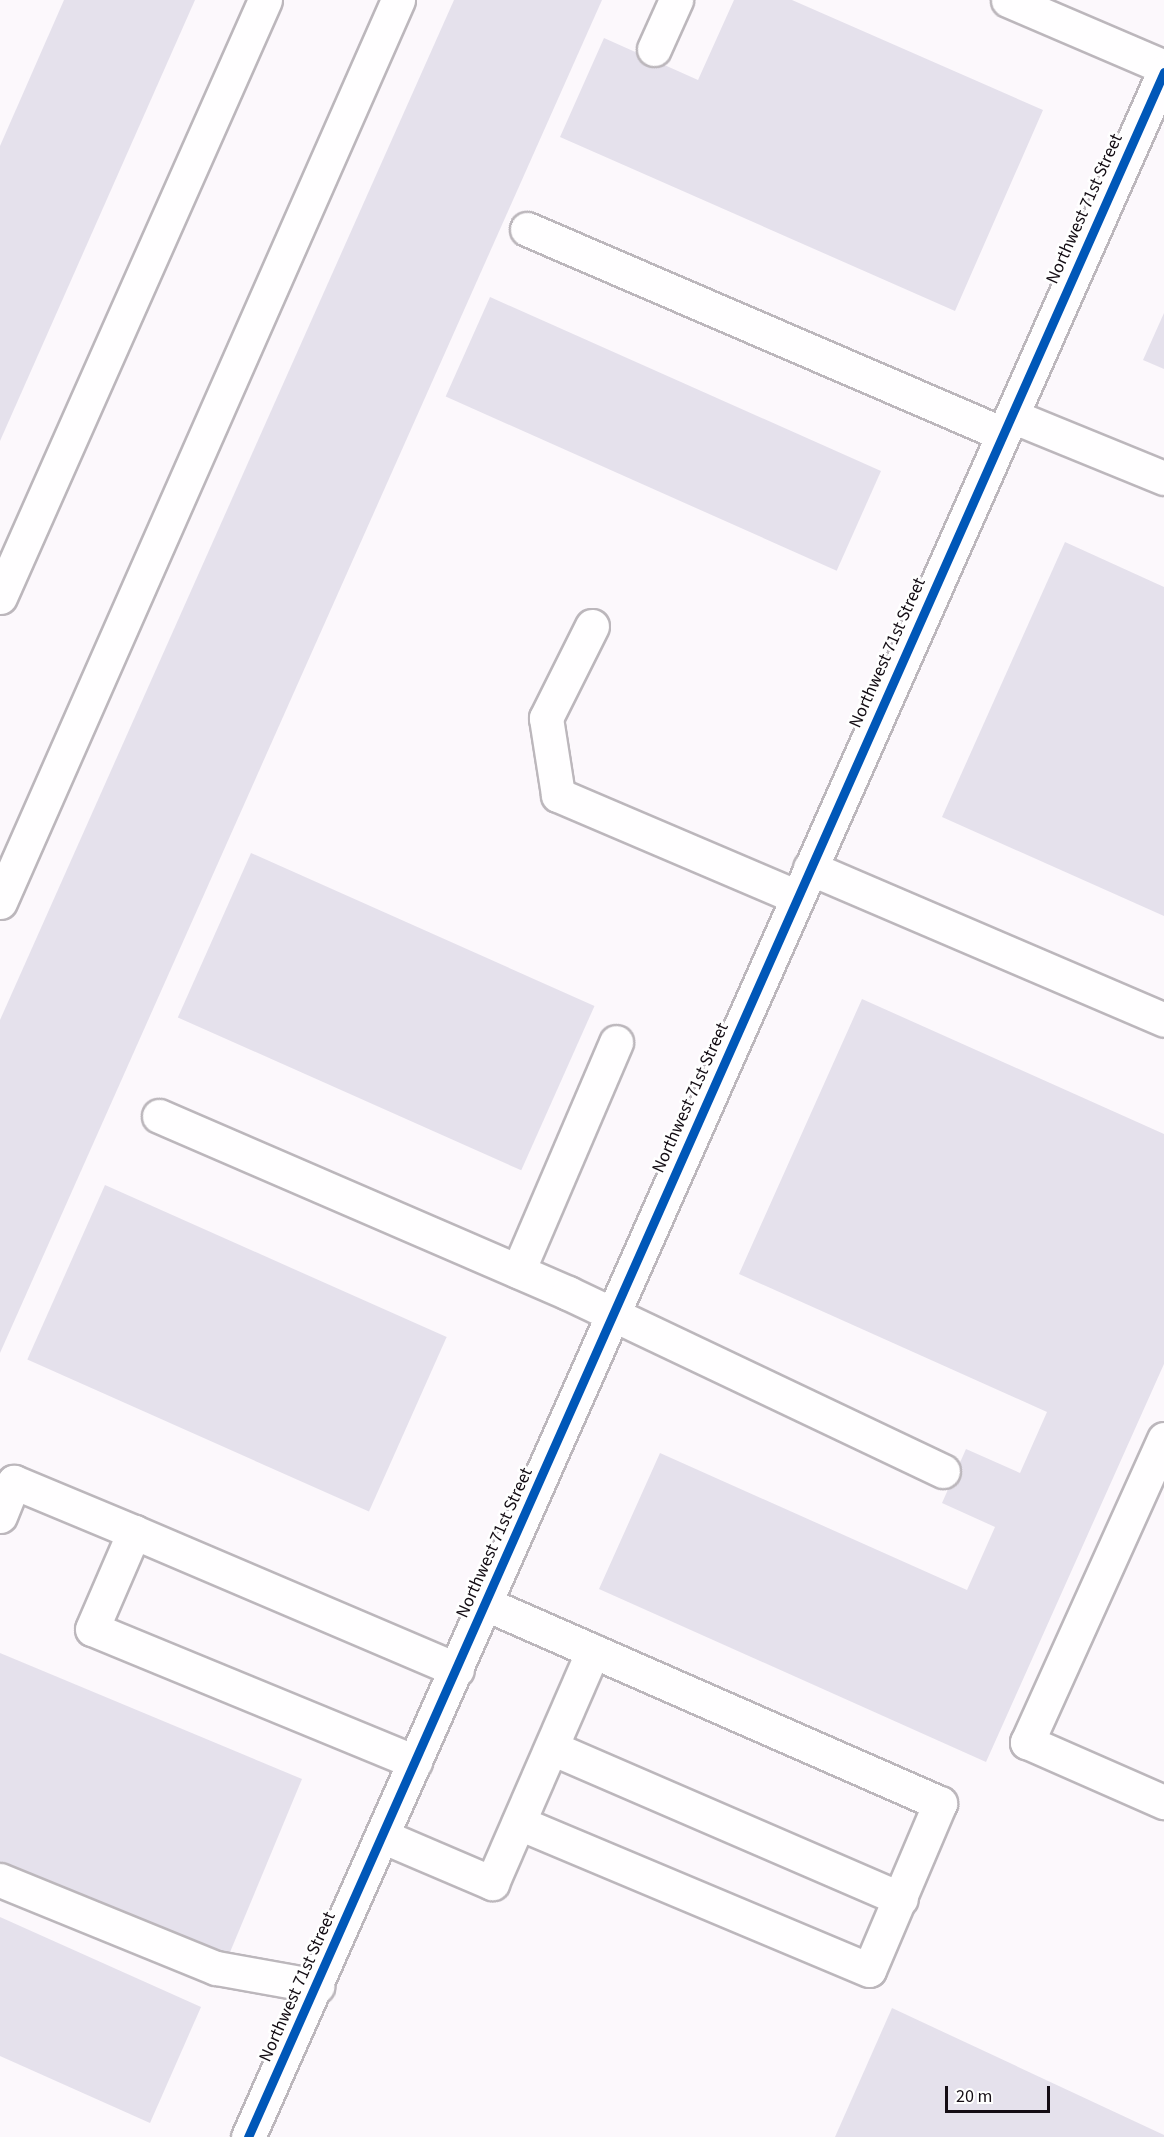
<!DOCTYPE html>
<style>
body{margin:0}
#map{position:relative;width:1164px;height:2137px;overflow:hidden;background:#fcf8fc;font-family:"Source Sans 3",sans-serif}
div>[style]{position:absolute}
[style*='--x']{left:calc(var(--x)*1px);top:calc(var(--y)*1px);width:calc(var(--w)*1px);rotate:calc(var(--a)*1deg)}
.building>*{inset:0;background:#e5e1ec;transform-origin:0 0}
.roads{filter:drop-shadow(2px 0 #bcb7bc) drop-shadow(-2px 0 #bcb7bc) drop-shadow(0 2px #bcb7bc) drop-shadow(0 -2px #bcb7bc)}
.minor>*{height:33px;margin:-16.5px;padding:0 16.5px;transform-origin:16.5px;border-radius:16.5px;background:#fffeff}
.cycleway>*{height:9px;margin:-4.5px;padding:0 4.5px;transform-origin:4.5px;border-radius:4.5px;background:#0057b8}
span{translate:-50% -50%;white-space:nowrap;text-align:center;line-height:1.15;-webkit-text-stroke:5px #fff;paint-order:stroke}
.street-label{font-size:18px;color:#140d14}
.scale{position:absolute;left:945px;top:2086px;width:105px;height:27px;box-sizing:border-box;border:3px solid #140d14;border-top:0;padding-left:8px;font-size:18px;line-height:21px;white-space:nowrap;color:#140d14;-webkit-text-stroke:4px #fff;paint-order:stroke}
</style>
<div id="map">
<div class="building">
<i style="clip-path:polygon(64px 0,195px 0,0 441px,0 146px)"></i>
<i style="clip-path:polygon(454px 0,602px 0,0 1353px,0 1020px)"></i>
<i style="clip-path:polygon(734px 0,792px 0,1043px 110px,955px 311px,560px 137px,604px 38px,698px 80px)"></i>
<i style="left:490px;top:297px;width:428px;height:109px;rotate:24deg"></i>
<i style="clip-path:polygon(1164px 313px,1164px 369px,1143px 360px)"></i>
<i style="clip-path:polygon(1065px 542px,1164px 587px,1164px 916px,942px 817px)"></i>
<i style="left:251px;top:853px;width:376px;height:180px;rotate:24deg"></i>
<i style="clip-path:polygon(862px 999px,1164px 1134px,1164px 1364px,986px 1762px,599px 1589px,660px 1453px,967px 1590px,995px 1527px,942px 1503px,966px 1449px,1020px 1473px,1047px 1412px,739px 1274px)"></i>
<i style="left:105px;top:1185px;width:374px;height:191px;rotate:24deg"></i>
<i style="clip-path:polygon(0 1653px,302px 1779px,228px 1957px,0 1862px)"></i>
<i style="clip-path:polygon(0 1917px,201px 2007px,150px 2123px,0 2056px)"></i>
<i style="clip-path:polygon(892px 2008px,1164px 2135px,1164px 2137px,835px 2137px)"></i>
</div>
<div class="roads">
<div class="minor">
<i style="--x:1008;--y:0;--w:170;--a:23.2"></i>
<i style="--x:654;--y:49;--w:54;--a:-65.8"></i>
<i style="--x:527;--y:229;--w:518;--a:23.3"></i>
<i style="--x:1012;--y:416;--w:164;--a:22.2"></i>
<i style="--x:0;--y:597;--w:653;--a:-66.06"></i>
<i style="--x:592;--y:626;--w:103;--a:116.6"></i>
<i style="--x:546;--y:718;--w:78;--a:81.1"></i>
<i style="--x:558;--y:795;--w:260;--a:23.1"></i>
<i style="--x:810;--y:868;--w:385;--a:23.2"></i>
<i style="--x:0;--y:902;--w:986;--a:-66.19"></i>
<i style="--x:159;--y:1116;--w:446;--a:23.4"></i>
<i style="--x:568;--y:1293;--w:415;--a:25.4"></i>
<i style="--x:518;--y:1271;--w:249;--a:-66.8"></i>
<i style="--x:1164;--y:1439;--w:333;--a:114.3"></i>
<i style="--x:1027;--y:1742;--w:150;--a:23.7"></i>
<i style="--x:0;--y:1516;--w:37;--a:-68"></i>
<i style="--x:14;--y:1482;--w:130;--a:22.6"></i>
<i style="--x:486;--y:1604;--w:496;--a:23.7"></i>
<i style="--x:940;--y:1803;--w:181;--a:113"></i>
<i style="--x:869;--y:1970;--w:380;--a:-157.2"></i>
<i style="--x:552;--y:1748;--w:380;--a:23.4"></i>
<i style="--x:415;--y:1762;--w:349;--a:-157.6"></i>
<i style="--x:92;--y:1629;--w:106;--a:-66.6"></i>
<i style="--x:134;--y:1532;--w:351;--a:23.1"></i>
<i style="--x:382;--y:1836;--w:120;--a:23.1"></i>
<i style="--x:492;--y:1883;--w:253;--a:-66.5"></i>
<i style="--x:0;--y:1880;--w:233;--a:22.2"></i>
<i style="--x:216;--y:1968;--w:103;--a:10.1"></i>
<i style="--x:248;--y:2137;--w:2259;--a:-66.08"></i>
</div>
</div>
<div class="cycleway">
<i style="--x:248;--y:2137;--w:2259;--a:-66.08"></i>
</div>
<div class="street-label">
<span style="left:1085px;top:209px;rotate:-66deg">Northwest 71st Street</span>
<span style="left:888px;top:653px;rotate:-66deg">Northwest 71st Street</span>
<span style="left:691px;top:1098px;rotate:-66deg">Northwest 71st Street</span>
<span style="left:495px;top:1543px;rotate:-66deg">Northwest 71st Street</span>
<span style="left:298px;top:1987px;rotate:-66deg">Northwest 71st Street</span>
</div>
<div class="scale">20 m</div>
</div>
